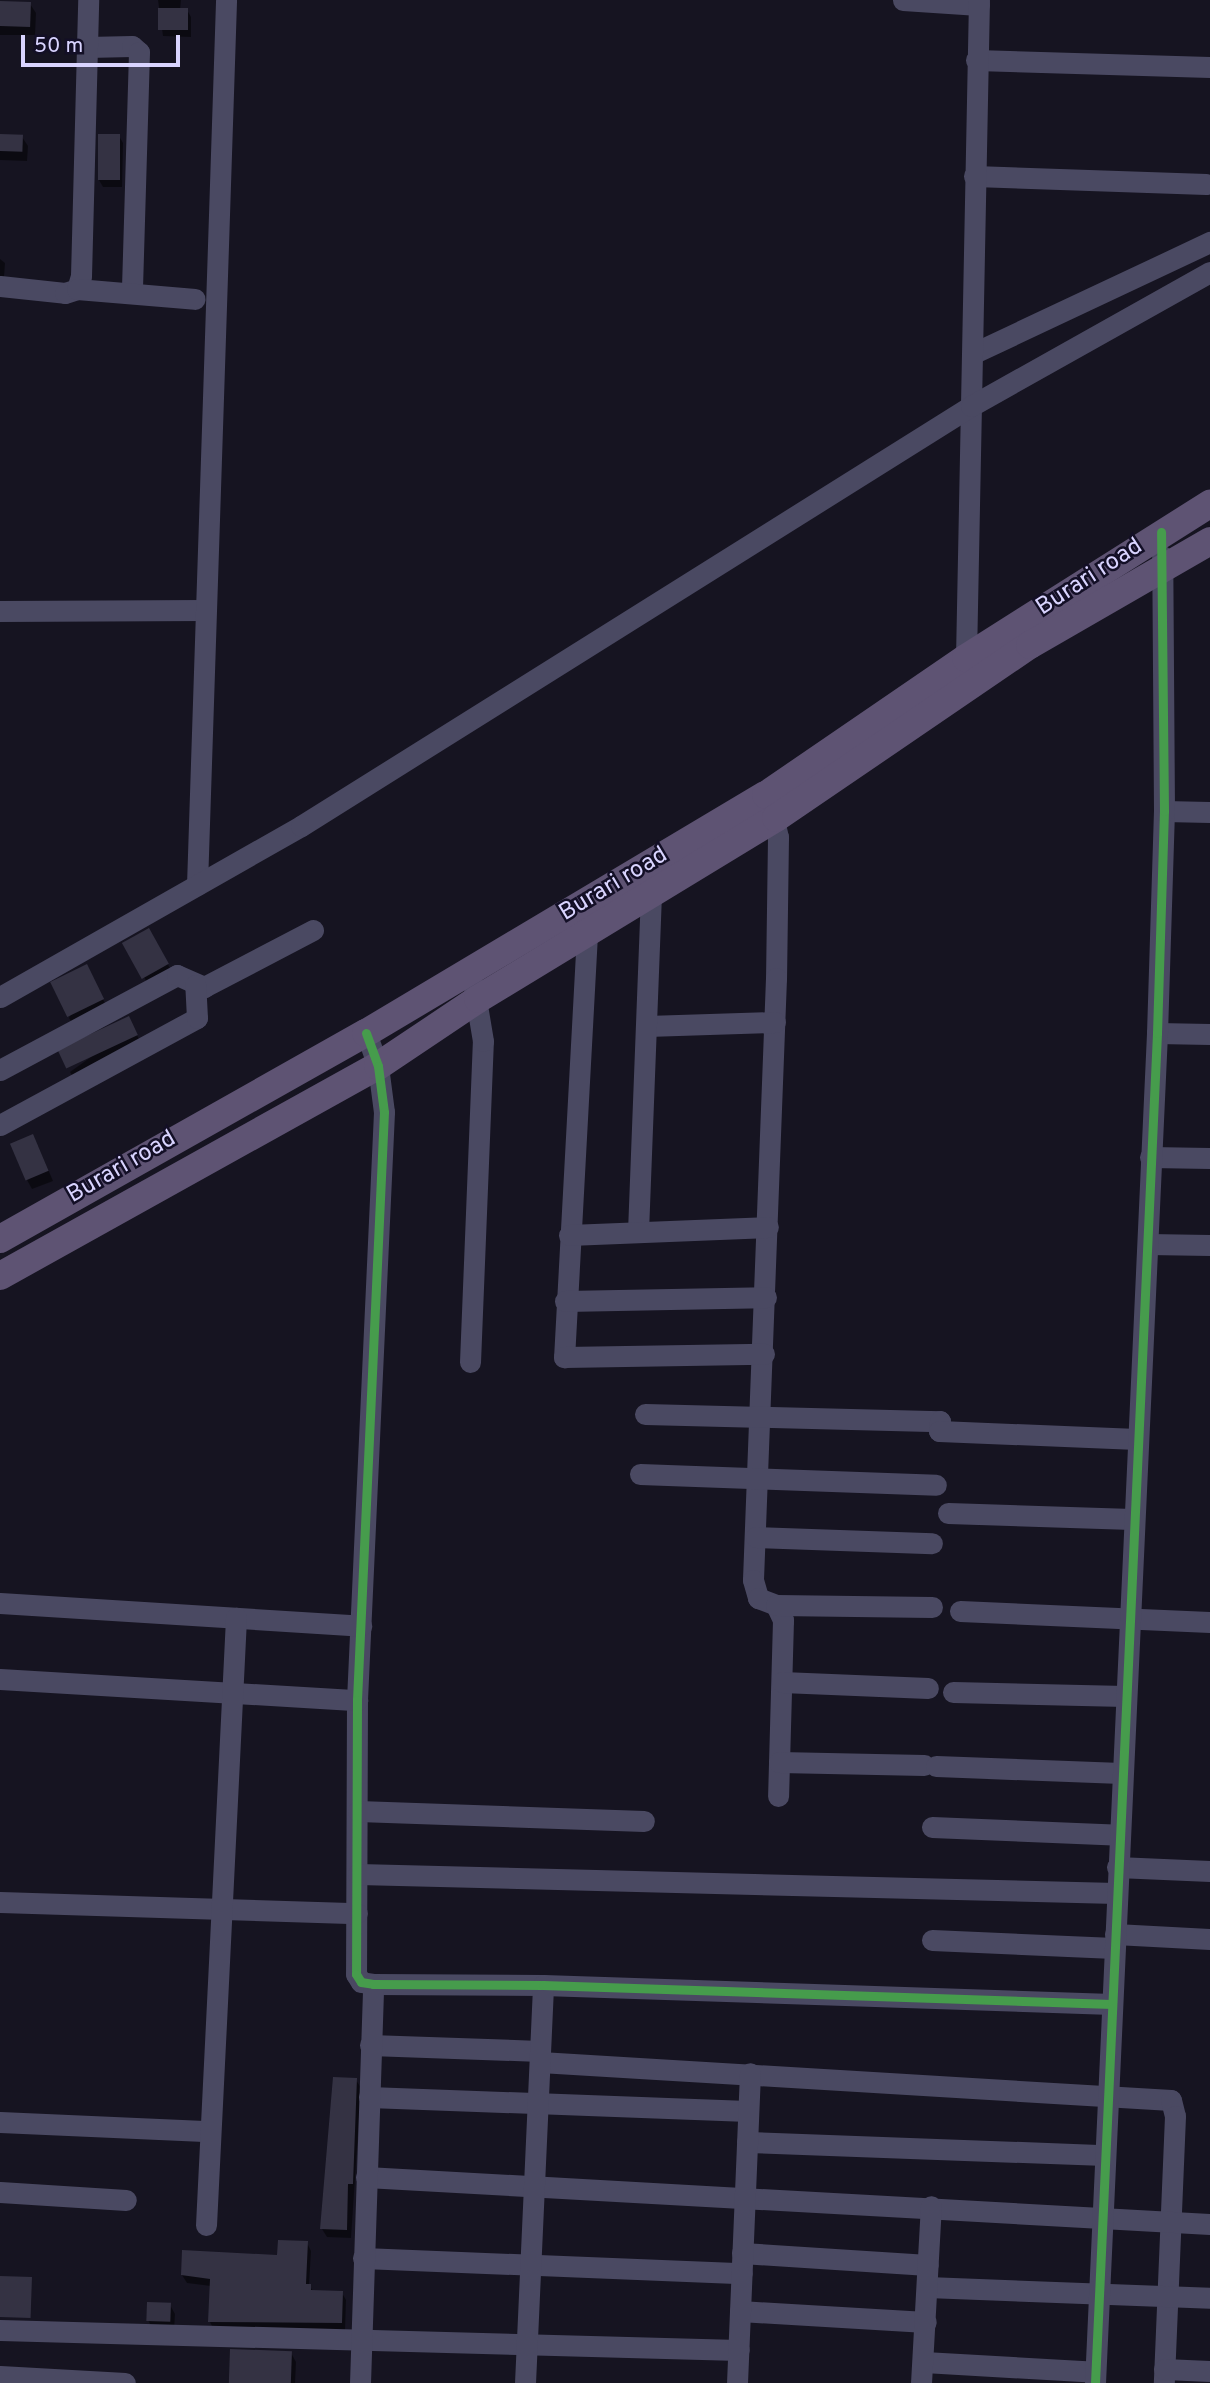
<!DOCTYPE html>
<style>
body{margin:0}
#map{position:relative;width:1210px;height:2383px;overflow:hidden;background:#161421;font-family:Overpass,sans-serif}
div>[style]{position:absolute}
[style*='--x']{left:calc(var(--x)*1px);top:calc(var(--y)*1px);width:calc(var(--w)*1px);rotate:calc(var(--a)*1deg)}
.shadow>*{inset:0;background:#0007;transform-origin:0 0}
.building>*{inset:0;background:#343243;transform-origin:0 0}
.minor>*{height:21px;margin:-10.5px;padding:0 10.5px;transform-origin:10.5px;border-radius:10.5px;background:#4a4962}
.major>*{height:28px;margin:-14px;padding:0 14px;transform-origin:14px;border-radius:14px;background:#5e5373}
.cycleway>*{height:9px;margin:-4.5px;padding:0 4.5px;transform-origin:4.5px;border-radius:4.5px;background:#469c4c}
span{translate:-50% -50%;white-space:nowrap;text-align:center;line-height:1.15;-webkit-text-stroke:5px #130f26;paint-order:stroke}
.street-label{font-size:24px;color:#d9d4ff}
.scale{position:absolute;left:21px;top:35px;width:159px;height:32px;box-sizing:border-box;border:4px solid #d9d4ff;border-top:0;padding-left:9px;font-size:21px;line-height:24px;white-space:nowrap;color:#d9d4ff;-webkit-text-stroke:5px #130f26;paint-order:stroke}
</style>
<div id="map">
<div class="shadow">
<i style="clip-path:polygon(158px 0,181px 0,180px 10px,187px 10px,191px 17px,191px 37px,163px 36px)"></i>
<i style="clip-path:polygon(0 3px,30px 4px,36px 13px,35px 35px,0 35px)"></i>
<i style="clip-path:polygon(0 136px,22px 137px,28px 146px,27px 161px,0 160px)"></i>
<i style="clip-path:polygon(119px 136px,123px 143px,122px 187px,103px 187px,99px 180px)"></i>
<i style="clip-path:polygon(0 259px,5px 263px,4px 277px,0 277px)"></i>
<i style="left:148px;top:930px;width:51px;height:27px;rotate:60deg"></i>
<i style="clip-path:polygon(90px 974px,107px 1007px,74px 1025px,69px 1018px)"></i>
<i style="clip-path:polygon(133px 1027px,142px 1045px,76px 1081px,70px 1072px)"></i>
<i style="clip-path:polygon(38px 1146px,53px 1181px,32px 1189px,27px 1180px)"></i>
<i style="clip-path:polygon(356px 2080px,361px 2088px,351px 2238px,327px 2237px,322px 2229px)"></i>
<i style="clip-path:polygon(307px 2243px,311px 2251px,309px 2285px,313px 2291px,342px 2293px,346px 2300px,345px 2330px,214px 2330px,210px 2322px,211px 2286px,187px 2283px,182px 2275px,278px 2257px)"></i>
<i style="clip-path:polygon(170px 2305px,175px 2314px,174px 2330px,153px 2330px,148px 2320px)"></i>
<i style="clip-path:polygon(291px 2353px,296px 2362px,295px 2383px,231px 2383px)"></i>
</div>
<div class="building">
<i style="left:0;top:1px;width:31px;height:25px;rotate:2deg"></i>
<i style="left:158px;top:8px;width:30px;height:22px"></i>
<i style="left:0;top:134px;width:23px;height:17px;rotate:2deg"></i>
<i style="left:98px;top:134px;width:22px;height:46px"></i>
<i style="left:149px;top:928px;width:41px;height:31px;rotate:61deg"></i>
<i style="left:87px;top:964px;width:39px;height:41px;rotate:64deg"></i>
<i style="left:129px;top:1016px;width:21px;height:79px;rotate:65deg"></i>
<i style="left:33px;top:1134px;width:40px;height:25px;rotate:67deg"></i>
<i style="clip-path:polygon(333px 2077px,357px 2078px,353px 2184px,348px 2184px,347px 2230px,320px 2229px)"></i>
<i style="clip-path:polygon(278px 2240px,308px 2241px,306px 2284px,311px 2284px,311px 2290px,343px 2291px,342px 2323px,208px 2322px,210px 2279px,181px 2275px,182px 2250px,277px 2255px)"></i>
<i style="left:0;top:2276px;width:32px;height:41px;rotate:2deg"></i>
<i style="left:147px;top:2302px;width:24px;height:19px;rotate:2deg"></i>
<i style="left:230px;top:2349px;width:62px;height:34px;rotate:2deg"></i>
</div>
<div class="minor">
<i style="--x:903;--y:0;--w:76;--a:3.8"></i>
<i style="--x:87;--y:47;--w:45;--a:-1.3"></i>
<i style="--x:132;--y:46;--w:9;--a:41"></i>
<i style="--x:139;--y:52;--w:241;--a:91.7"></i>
<i style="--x:976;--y:60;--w:234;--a:1.7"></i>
<i style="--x:974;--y:176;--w:232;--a:2"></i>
<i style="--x:0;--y:286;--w:65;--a:6.1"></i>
<i style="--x:65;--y:293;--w:13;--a:-18"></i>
<i style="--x:77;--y:289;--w:14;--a:-73"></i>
<i style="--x:81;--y:276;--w:276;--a:-88.5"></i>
<i style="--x:77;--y:289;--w:118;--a:4.8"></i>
<i style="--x:974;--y:353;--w:261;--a:-25.2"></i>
<i style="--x:0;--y:611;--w:205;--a:-0.3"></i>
<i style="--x:972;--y:668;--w:12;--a:-121"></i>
<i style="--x:966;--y:658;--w:658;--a:-88.87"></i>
<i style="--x:771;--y:807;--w:31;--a:77"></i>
<i style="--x:778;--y:837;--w:141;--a:90.8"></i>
<i style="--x:776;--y:978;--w:602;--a:92.19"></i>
<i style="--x:753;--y:1580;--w:19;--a:74"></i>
<i style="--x:758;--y:1598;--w:19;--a:21"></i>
<i style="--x:776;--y:1605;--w:17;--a:65"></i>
<i style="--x:783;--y:1620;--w:176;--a:91.6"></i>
<i style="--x:1164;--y:811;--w:46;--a:1.2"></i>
<i style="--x:197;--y:885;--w:885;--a:-88.12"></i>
<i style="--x:587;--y:934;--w:424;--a:93.1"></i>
<i style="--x:564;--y:1357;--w:200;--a:-0.9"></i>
<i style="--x:0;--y:997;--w:346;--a:-29.6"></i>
<i style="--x:301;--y:826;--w:791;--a:-32.08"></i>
<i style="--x:971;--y:406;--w:274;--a:-29.3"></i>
<i style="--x:647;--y:1026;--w:128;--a:-1.8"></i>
<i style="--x:366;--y:1033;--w:35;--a:70"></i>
<i style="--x:378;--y:1066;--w:46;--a:82.6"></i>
<i style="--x:384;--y:1112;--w:589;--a:92.63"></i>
<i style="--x:357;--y:1700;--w:274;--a:90.2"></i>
<i style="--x:356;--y:1974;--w:9;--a:58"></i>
<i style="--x:361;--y:1982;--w:12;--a:9"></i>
<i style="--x:373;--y:1984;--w:170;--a:0.3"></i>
<i style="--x:543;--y:1985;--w:569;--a:1.91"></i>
<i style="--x:1157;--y:1033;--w:53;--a:1.1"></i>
<i style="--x:0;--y:1070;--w:201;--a:-28.2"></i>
<i style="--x:177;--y:975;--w:30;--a:24"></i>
<i style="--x:204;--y:987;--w:123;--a:-27.6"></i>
<i style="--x:0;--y:1125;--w:224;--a:-28.5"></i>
<i style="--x:197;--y:1018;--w:33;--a:-93"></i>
<i style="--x:1150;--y:1157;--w:60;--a:1"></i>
<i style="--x:638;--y:1232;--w:337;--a:-87.8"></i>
<i style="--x:569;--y:1235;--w:199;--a:-2.3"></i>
<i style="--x:1148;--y:1244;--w:62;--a:0.9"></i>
<i style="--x:565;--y:1301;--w:201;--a:-1.1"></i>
<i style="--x:470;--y:1362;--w:321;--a:-87.7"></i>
<i style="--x:483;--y:1041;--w:55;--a:-99.5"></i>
<i style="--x:645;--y:1414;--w:295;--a:1.4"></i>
<i style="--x:940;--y:1421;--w:10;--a:96"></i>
<i style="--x:939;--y:1431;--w:198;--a:2.3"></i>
<i style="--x:640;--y:1474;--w:296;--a:2.1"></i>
<i style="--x:948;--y:1513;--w:184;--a:1.9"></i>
<i style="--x:756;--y:1537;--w:176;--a:2"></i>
<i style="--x:0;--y:1603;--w:362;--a:3.6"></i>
<i style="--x:776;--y:1605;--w:156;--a:0.7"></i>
<i style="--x:960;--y:1611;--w:250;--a:2.5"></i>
<i style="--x:0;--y:1679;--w:358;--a:3.4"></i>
<i style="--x:782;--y:1682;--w:146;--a:2.4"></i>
<i style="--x:953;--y:1692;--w:172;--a:1.3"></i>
<i style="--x:779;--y:1762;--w:145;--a:1.2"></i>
<i style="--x:936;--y:1766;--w:185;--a:2.2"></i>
<i style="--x:358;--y:1811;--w:286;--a:2"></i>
<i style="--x:932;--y:1827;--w:187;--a:2.4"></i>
<i style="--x:1117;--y:1867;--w:93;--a:2.5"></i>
<i style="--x:358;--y:1874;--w:758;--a:1.44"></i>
<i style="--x:0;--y:1902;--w:357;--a:1.8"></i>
<i style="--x:1115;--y:1934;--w:95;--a:3"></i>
<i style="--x:932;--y:1940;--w:182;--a:2.5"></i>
<i style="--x:370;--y:2045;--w:170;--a:2"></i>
<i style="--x:540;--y:2062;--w:632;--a:3.45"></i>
<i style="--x:1171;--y:2100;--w:16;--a:76"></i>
<i style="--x:1175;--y:2116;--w:267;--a:92.4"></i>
<i style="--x:369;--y:2097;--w:379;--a:2.1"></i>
<i style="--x:0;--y:2122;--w:210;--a:2.5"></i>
<i style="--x:747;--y:2142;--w:358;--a:2.1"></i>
<i style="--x:366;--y:2177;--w:845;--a:3.19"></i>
<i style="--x:0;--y:2192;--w:126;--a:3.6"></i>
<i style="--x:206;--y:2225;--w:608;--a:-87.17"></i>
<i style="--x:742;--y:2253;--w:186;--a:3.7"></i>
<i style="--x:363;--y:2258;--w:379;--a:2.3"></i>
<i style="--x:927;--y:2287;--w:283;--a:2.2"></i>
<i style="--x:740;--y:2311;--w:186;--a:3.4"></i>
<i style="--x:0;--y:2330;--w:739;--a:1.55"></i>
<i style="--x:924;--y:2362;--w:171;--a:3.3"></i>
<i style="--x:1164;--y:2369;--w:46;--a:2.5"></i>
<i style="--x:0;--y:2376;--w:125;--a:3.2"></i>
<i style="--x:360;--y:2383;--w:399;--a:-88.1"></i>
<i style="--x:525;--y:2383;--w:398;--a:-87.4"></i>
<i style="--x:737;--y:2383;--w:310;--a:-87.6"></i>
<i style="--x:921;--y:2383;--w:177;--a:-86.8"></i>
<i style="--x:1095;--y:2383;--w:1351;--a:-87.37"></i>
<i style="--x:1157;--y:1033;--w:222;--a:-88.2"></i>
<i style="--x:1164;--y:811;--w:255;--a:-90.4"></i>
</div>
<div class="major">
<i style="--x:0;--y:1239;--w:420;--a:-29.4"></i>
<i style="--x:366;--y:1033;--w:465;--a:-30.8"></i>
<i style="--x:766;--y:795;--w:242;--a:-34.4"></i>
<i style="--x:966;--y:658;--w:289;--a:-32.3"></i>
<i style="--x:0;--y:1276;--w:432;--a:-29.1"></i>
<i style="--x:378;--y:1066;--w:120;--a:-33.8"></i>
<i style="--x:478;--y:999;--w:349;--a:-31.3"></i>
<i style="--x:776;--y:818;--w:307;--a:-34.3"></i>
<i style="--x:1030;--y:645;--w:208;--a:-30"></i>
</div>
<div class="cycleway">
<i style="--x:366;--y:1033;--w:35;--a:70"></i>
<i style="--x:378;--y:1066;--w:46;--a:82.6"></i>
<i style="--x:384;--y:1112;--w:589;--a:92.63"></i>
<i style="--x:357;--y:1700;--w:274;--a:90.2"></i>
<i style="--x:356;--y:1974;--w:9;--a:58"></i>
<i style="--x:361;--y:1982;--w:12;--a:9"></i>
<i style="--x:373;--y:1984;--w:170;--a:0.3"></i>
<i style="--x:543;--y:1985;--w:569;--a:1.91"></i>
<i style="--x:1095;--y:2383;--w:1351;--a:-87.37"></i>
<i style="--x:1157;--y:1033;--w:222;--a:-88.2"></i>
<i style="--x:1164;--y:811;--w:279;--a:-90.6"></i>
</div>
<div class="street-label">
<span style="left:1090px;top:578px;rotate:-33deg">Burari road</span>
<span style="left:614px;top:885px;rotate:-31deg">Burari road</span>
<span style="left:122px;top:1168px;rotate:-30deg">Burari road</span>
</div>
<div class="scale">50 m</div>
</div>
